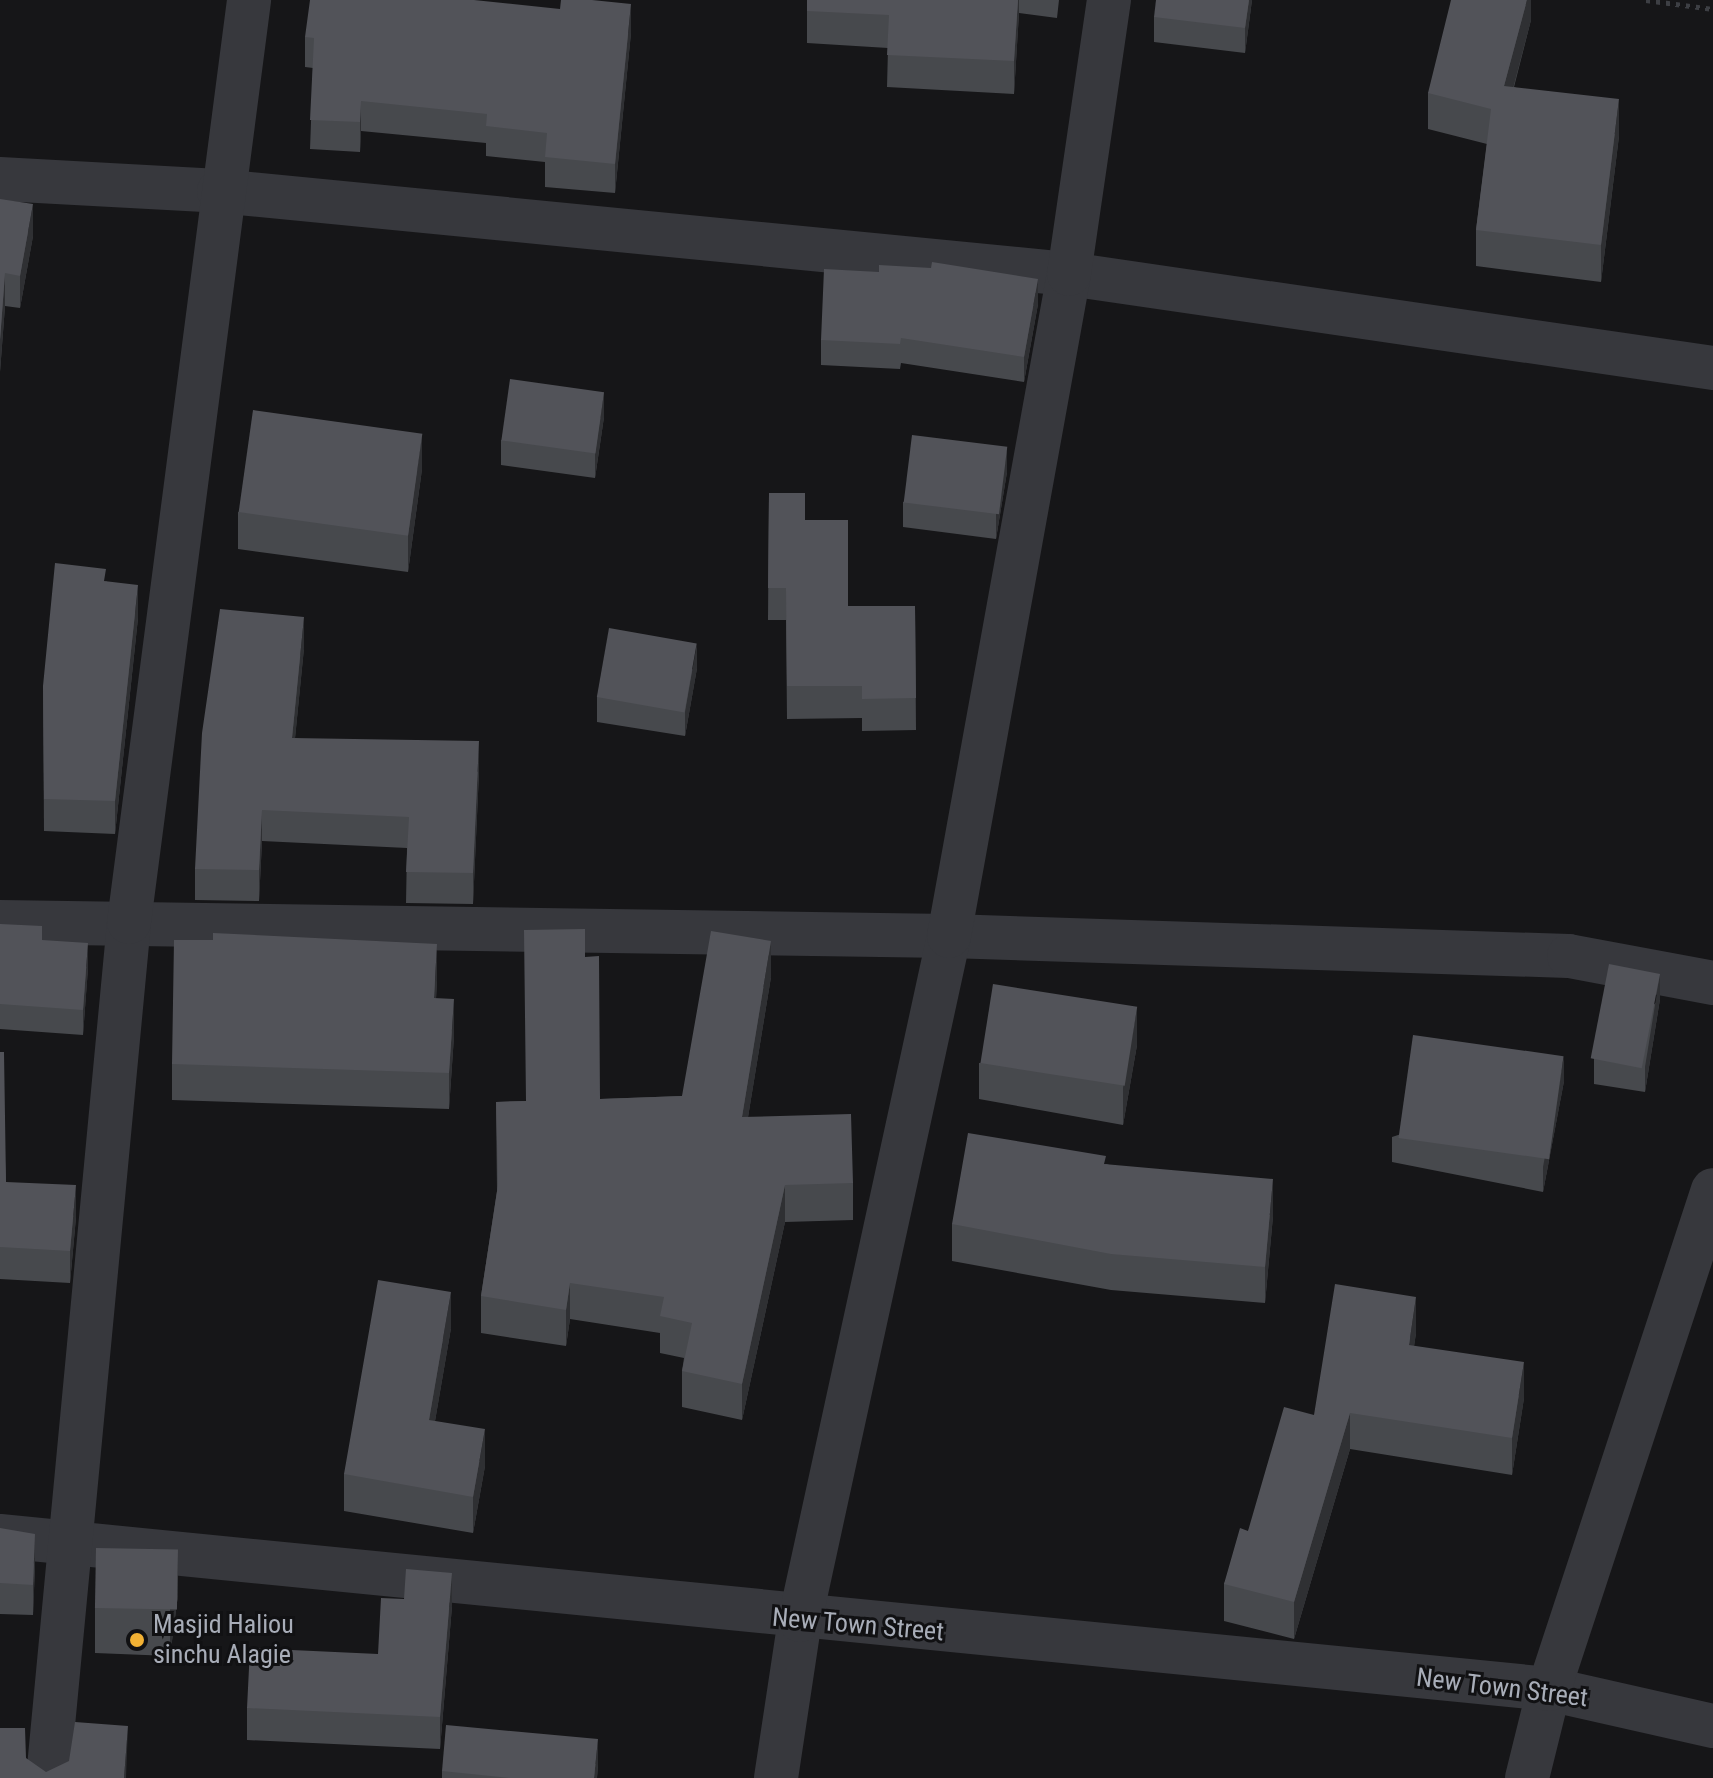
<!DOCTYPE html>
<style>
body{margin:0}
#map{position:relative;width:1713px;height:1778px;overflow:hidden;background:#161618;font-family:"Roboto Condensed",sans-serif}
div>[style]{position:absolute}
[style*='--x']{left:calc(var(--x)*1px);top:calc(var(--y)*1px);width:calc(var(--w)*1px);rotate:calc(var(--a)*1deg)}
.path>*{height:5px;margin-top:-2.5px;transform-origin:0;background:repeating-linear-gradient(90deg,#3d3f44 0 4px,transparent 0 10px)}
.minor>*{height:44px;margin:-22px;padding:0 22px;transform-origin:22px;border-radius:22px;background:#37383d}
.wall>*{inset:0;background:#47494d}
.shaded-wall>*{inset:0;background:#2f3033}
.building>*{inset:0;background:#525359;transform-origin:0 0}
.dots>*{width:22px;height:22px;translate:-50% -50%;box-sizing:border-box;border:4px solid #111113;border-radius:50%}
span{translate:-50% -50%;white-space:nowrap;text-align:center;line-height:1.15;-webkit-text-stroke:6px #111113;paint-order:stroke}
.poi-label{font-size:26px;color:#a8adb8}
.left{translate:0 -50%;text-align:left}
.street-label{font-size:26px;color:#a8adb8}
</style>
<div id="map">
<div class="path">
<i style="--x:1646;--y:0;--w:68;--a:7.7"></i>
</div>
<div class="minor">
<i style="--x:0;--y:179;--w:219;--a:3.1"></i>
<i style="--x:219;--y:191;--w:854;--a:5.58"></i>
<i style="--x:1069;--y:274;--w:651;--a:8.3"></i>
<i style="--x:0;--y:922;--w:949;--a:0.85"></i>
<i style="--x:949;--y:936;--w:620;--a:1.85"></i>
<i style="--x:1569;--y:956;--w:147;--a:10.6"></i>
<i style="--x:0;--y:1536;--w:1557;--a:5.64"></i>
<i style="--x:1549;--y:1689;--w:168;--a:12.7"></i>
<i style="--x:48;--y:1778;--w:860;--a:-84.59"></i>
<i style="--x:129;--y:922;--w:930;--a:-82.58"></i>
<i style="--x:776;--y:1778;--w:160;--a:-81.4"></i>
<i style="--x:800;--y:1620;--w:700;--a:-77.71"></i>
<i style="--x:949;--y:936;--w:673;--a:-79.73"></i>
<i style="--x:1069;--y:274;--w:277;--a:-81.7"></i>
<i style="--x:1527;--y:1778;--w:92;--a:-76.1"></i>
<i style="--x:1549;--y:1689;--w:525;--a:-71.81"></i>
</div>
<div class="wall">
<i style="clip-path:polygon(807px 0,1059px 0,1057px 18px,1019px 13px,1014px 94px,887px 87px,888px 48px,807px 43px)"></i>
<i style="clip-path:polygon(1252px 0,1245px 53px,1154px 42px,1154px 17px)"></i>
<i style="clip-path:polygon(1531px 0,1531px 20px,1514px 87px,1619px 136px,1601px 282px,1476px 266px,1476px 230px,1487px 144px,1428px 129px,1428px 93px)"></i>
<i style="clip-path:polygon(631px 33px,615px 193px,545px 187px,545px 162px,486px 156px,486px 143px,361px 131px,360px 152px,310px 149px,313px 68px,305px 67px,305px 37px)"></i>
<i style="clip-path:polygon(0 199px,33px 236px,20px 308px,5px 306px,0 372px)"></i>
<i style="clip-path:polygon(1038px 304px,1024px 382px,901px 363px,900px 369px,821px 365px,821px 340px)"></i>
<i style="clip-path:polygon(604px 417px,595px 478px,501px 465px,501px 440px)"></i>
<i style="clip-path:polygon(422px 469px,408px 572px,238px 549px,238px 512px)"></i>
<i style="clip-path:polygon(1007px 472px,996px 539px,903px 527px,903px 502px)"></i>
<i style="clip-path:polygon(769px 493px,805px 520px,848px 606px,915px 606px,916px 730px,862px 731px,862px 718px,787px 719px,786px 620px,768px 620px)"></i>
<i style="clip-path:polygon(106px 581px,138px 618px,115px 834px,44px 831px,43px 686px)"></i>
<i style="clip-path:polygon(304px 648px,295px 738px,479px 772px,473px 904px,406px 903px,407px 848px,262px 841px,259px 901px,195px 900px,195px 869px)"></i>
<i style="clip-path:polygon(697px 668px,685px 736px,597px 722px,597px 697px)"></i>
<i style="clip-path:polygon(0 924px,42px 940px,88px 968px,83px 1035px,0 1029px)"></i>
<i style="clip-path:polygon(585px 957px,600px 1099px,682px 1096px,771px 977px,748px 1117px,853px 1183px,853px 1220px,785px 1222px,742px 1420px,682px 1407px,682px 1371px,684px 1358px,660px 1353px,660px 1333px,570px 1319px,566px 1346px,481px 1333px,481px 1296px,497px 1191px,496px 1102px,526px 1101px)"></i>
<i style="clip-path:polygon(437px 980px,436px 999px,454px 1036px,449px 1109px,172px 1100px,172px 1064px)"></i>
<i style="clip-path:polygon(1660px 999px,1645px 1092px,1594px 1084px,1594px 1059px)"></i>
<i style="clip-path:polygon(1137px 1045px,1123px 1125px,979px 1099px,979px 1063px)"></i>
<i style="clip-path:polygon(0 1052px,6px 1182px,76px 1217px,70px 1283px,0 1279px)"></i>
<i style="clip-path:polygon(1564px 1081px,1543px 1192px,1392px 1162px,1392px 1137px)"></i>
<i style="clip-path:polygon(1106px 1164px,1273px 1216px,1265px 1303px,1111px 1290px,952px 1261px,952px 1224px)"></i>
<i style="clip-path:polygon(451px 1328px,435px 1421px,485px 1466px,473px 1533px,344px 1511px,344px 1474px)"></i>
<i style="clip-path:polygon(1416px 1333px,1414px 1346px,1524px 1398px,1512px 1475px,1350px 1449px,1294px 1639px,1224px 1621px,1224px 1584px,1248px 1531px,1314px 1415px)"></i>
<i style="clip-path:polygon(0 1528px,35px 1565px,33px 1615px,0 1614px)"></i>
<i style="clip-path:polygon(178px 1595px,170px 1656px,95px 1653px,95px 1608px)"></i>
<i style="clip-path:polygon(452px 1606px,440px 1749px,247px 1740px,247px 1708px,378px 1654px)"></i>
<i style="clip-path:polygon(598px 1764px,597px 1778px,442px 1778px,442px 1771px)"></i>
</div>
<div class="shaded-wall">
<i style="clip-path:polygon(1018px 0,1019px 0,1019px 13px,1014px 94px,1014px 61px)"></i>
<i style="clip-path:polygon(1249px 0,1252px 0,1245px 53px,1245px 28px)"></i>
<i style="clip-path:polygon(1527px 0,1531px 0,1531px 20px,1504px 123px,1504px 86px)"></i>
<i style="clip-path:polygon(631px 4px,631px 33px,615px 193px,615px 164px)"></i>
<i style="clip-path:polygon(1619px 99px,1619px 136px,1601px 282px,1601px 245px)"></i>
<i style="clip-path:polygon(361px 101px,361px 131px,360px 152px,360px 122px)"></i>
<i style="clip-path:polygon(33px 204px,33px 236px,20px 308px,20px 276px)"></i>
<i style="clip-path:polygon(5px 273px,5px 306px,0 372px,0 340px)"></i>
<i style="clip-path:polygon(1038px 279px,1038px 304px,1024px 382px,1024px 357px)"></i>
<i style="clip-path:polygon(604px 392px,604px 417px,595px 478px,595px 454px)"></i>
<i style="clip-path:polygon(422px 433px,422px 469px,408px 572px,408px 536px)"></i>
<i style="clip-path:polygon(1007px 447px,1007px 472px,996px 539px,996px 514px)"></i>
<i style="clip-path:polygon(138px 585px,138px 618px,115px 834px,115px 801px)"></i>
<i style="clip-path:polygon(304px 617px,304px 648px,292px 769px,292px 738px)"></i>
<i style="clip-path:polygon(697px 643px,697px 668px,685px 736px,685px 712px)"></i>
<i style="clip-path:polygon(479px 741px,479px 772px,473px 904px,473px 873px)"></i>
<i style="clip-path:polygon(262px 810px,262px 841px,259px 901px,259px 870px)"></i>
<i style="clip-path:polygon(771px 941px,771px 977px,742px 1154px,742px 1117px)"></i>
<i style="clip-path:polygon(88px 943px,88px 968px,83px 1035px,83px 1010px)"></i>
<i style="clip-path:polygon(437px 944px,437px 980px,434px 1035px,434px 998px)"></i>
<i style="clip-path:polygon(1660px 974px,1660px 999px,1645px 1092px,1645px 1067px)"></i>
<i style="clip-path:polygon(454px 999px,454px 1036px,449px 1109px,449px 1073px)"></i>
<i style="clip-path:polygon(1137px 1008px,1137px 1045px,1123px 1125px,1123px 1088px)"></i>
<i style="clip-path:polygon(1564px 1056px,1564px 1081px,1543px 1192px,1543px 1167px)"></i>
<i style="clip-path:polygon(1273px 1179px,1273px 1216px,1265px 1303px,1265px 1267px)"></i>
<i style="clip-path:polygon(76px 1185px,76px 1217px,70px 1283px,70px 1251px)"></i>
<i style="clip-path:polygon(785px 1185px,785px 1222px,742px 1420px,742px 1384px)"></i>
<i style="clip-path:polygon(570px 1283px,570px 1319px,566px 1346px,566px 1310px)"></i>
<i style="clip-path:polygon(451px 1292px,451px 1328px,429px 1456px,429px 1420px)"></i>
<i style="clip-path:polygon(1416px 1297px,1416px 1333px,1409px 1381px,1409px 1345px)"></i>
<i style="clip-path:polygon(1524px 1362px,1524px 1398px,1512px 1475px,1512px 1438px)"></i>
<i style="clip-path:polygon(1350px 1413px,1350px 1449px,1294px 1639px,1294px 1602px)"></i>
<i style="clip-path:polygon(485px 1429px,485px 1466px,473px 1533px,473px 1497px)"></i>
<i style="clip-path:polygon(35px 1534px,35px 1565px,33px 1615px,33px 1585px)"></i>
<i style="clip-path:polygon(178px 1550px,178px 1595px,170px 1656px,170px 1610px)"></i>
<i style="clip-path:polygon(452px 1573px,452px 1606px,440px 1749px,440px 1717px)"></i>
<i style="clip-path:polygon(128px 1726px,126px 1778px,124px 1778px)"></i>
<i style="clip-path:polygon(598px 1739px,598px 1764px,597px 1778px,594px 1778px)"></i>
</div>
<div class="building">
<i style="clip-path:polygon(310px 0,474px 0,560px 9px,561px 0,592px 0,631px 4px,615px 164px,545px 157px,547px 133px,486px 126px,487px 114px,361px 101px,360px 122px,310px 120px,314px 38px,305px 37px)"></i>
<i style="clip-path:polygon(807px 0,1018px 0,1014px 61px,887px 55px,889px 15px,807px 11px)"></i>
<i style="clip-path:polygon(1156px 0,1249px 0,1245px 28px,1154px 17px)"></i>
<i style="clip-path:polygon(1451px 0,1527px 0,1504px 86px,1619px 99px,1601px 245px,1476px 230px,1491px 109px,1428px 93px)"></i>
<i style="clip-path:polygon(0 199px,33px 204px,20px 276px,5px 273px,0 340px)"></i>
<i style="clip-path:polygon(932px 262px,1038px 279px,1024px 357px,901px 338px,900px 344px,821px 340px,824px 269px,879px 272px,879px 265px,931px 268px)"></i>
<i style="left:510px;top:379px;width:95px;height:62px;rotate:8deg"></i>
<i style="left:253px;top:410px;width:171px;height:103px;rotate:8deg"></i>
<i style="left:912px;top:435px;width:96px;height:68px;rotate:7deg"></i>
<i style="clip-path:polygon(769px 493px,805px 493px,805px 520px,848px 520px,848px 606px,915px 606px,916px 698px,862px 699px,862px 686px,787px 686px,786px 588px,768px 588px)"></i>
<i style="clip-path:polygon(55px 563px,106px 569px,104px 581px,138px 585px,115px 801px,44px 799px,43px 686px)"></i>
<i style="clip-path:polygon(220px 609px,304px 617px,292px 738px,479px 741px,473px 873px,406px 872px,409px 817px,262px 810px,259px 870px,195px 869px,202px 733px)"></i>
<i style="left:609px;top:628px;width:89px;height:70px;rotate:10deg"></i>
<i style="clip-path:polygon(0 924px,42px 926px,42px 940px,88px 943px,83px 1010px,0 1004px)"></i>
<i style="clip-path:polygon(585px 929px,585px 957px,599px 956px,600px 1099px,682px 1096px,711px 931px,771px 941px,742px 1117px,851px 1114px,853px 1183px,785px 1185px,742px 1384px,682px 1371px,692px 1323px,660px 1316px,664px 1297px,570px 1283px,566px 1310px,481px 1296px,498px 1185px,496px 1102px,526px 1101px,524px 930px)"></i>
<i style="clip-path:polygon(213px 933px,437px 944px,434px 998px,454px 999px,449px 1073px,172px 1064px,174px 940px,213px 940px)"></i>
<i style="left:1609px;top:964px;width:52px;height:96px;rotate:11deg"></i>
<i style="left:993px;top:984px;width:146px;height:80px;rotate:9deg"></i>
<i style="left:1413px;top:1035px;width:152px;height:104px;rotate:8deg"></i>
<i style="clip-path:polygon(0 1052px,4px 1052px,6px 1182px,76px 1185px,70px 1251px,0 1247px)"></i>
<i style="clip-path:polygon(968px 1133px,1106px 1156px,1104px 1164px,1273px 1179px,1265px 1267px,1111px 1254px,952px 1224px)"></i>
<i style="clip-path:polygon(378px 1280px,451px 1292px,429px 1420px,485px 1429px,473px 1497px,344px 1474px)"></i>
<i style="clip-path:polygon(1335px 1284px,1416px 1297px,1409px 1345px,1524px 1362px,1512px 1438px,1350px 1413px,1294px 1602px,1224px 1584px,1240px 1528px,1248px 1531px,1284px 1407px,1314px 1415px)"></i>
<i style="clip-path:polygon(0 1528px,35px 1534px,33px 1585px,0 1583px)"></i>
<i style="left:96px;top:1548px;width:82px;height:60px;rotate:1deg"></i>
<i style="clip-path:polygon(406px 1569px,452px 1573px,440px 1717px,247px 1708px,250px 1648px,378px 1654px,381px 1598px,404px 1599px)"></i>
<i style="clip-path:polygon(75px 1722px,128px 1726px,124px 1778px,0 1778px,0 1728px,25px 1728px,26px 1758px,46px 1772px,69px 1761px)"></i>
<i style="clip-path:polygon(446px 1725px,598px 1739px,594px 1778px,510px 1778px,442px 1771px)"></i>
</div>
<div class="dots">
<i style="left:137px;top:1640px;background:#f2b134"></i>
</div>
<div class="poi-label">
<span class="left" style="left:153px;top:1640px">Masjid Haliou<br>sinchu Alagie</span>
</div>
<div class="street-label">
<span style="left:858px;top:1625px;rotate:5deg">New Town Street</span>
<span style="left:1502px;top:1688px;rotate:7deg">New Town Street</span>
</div>
</div>
